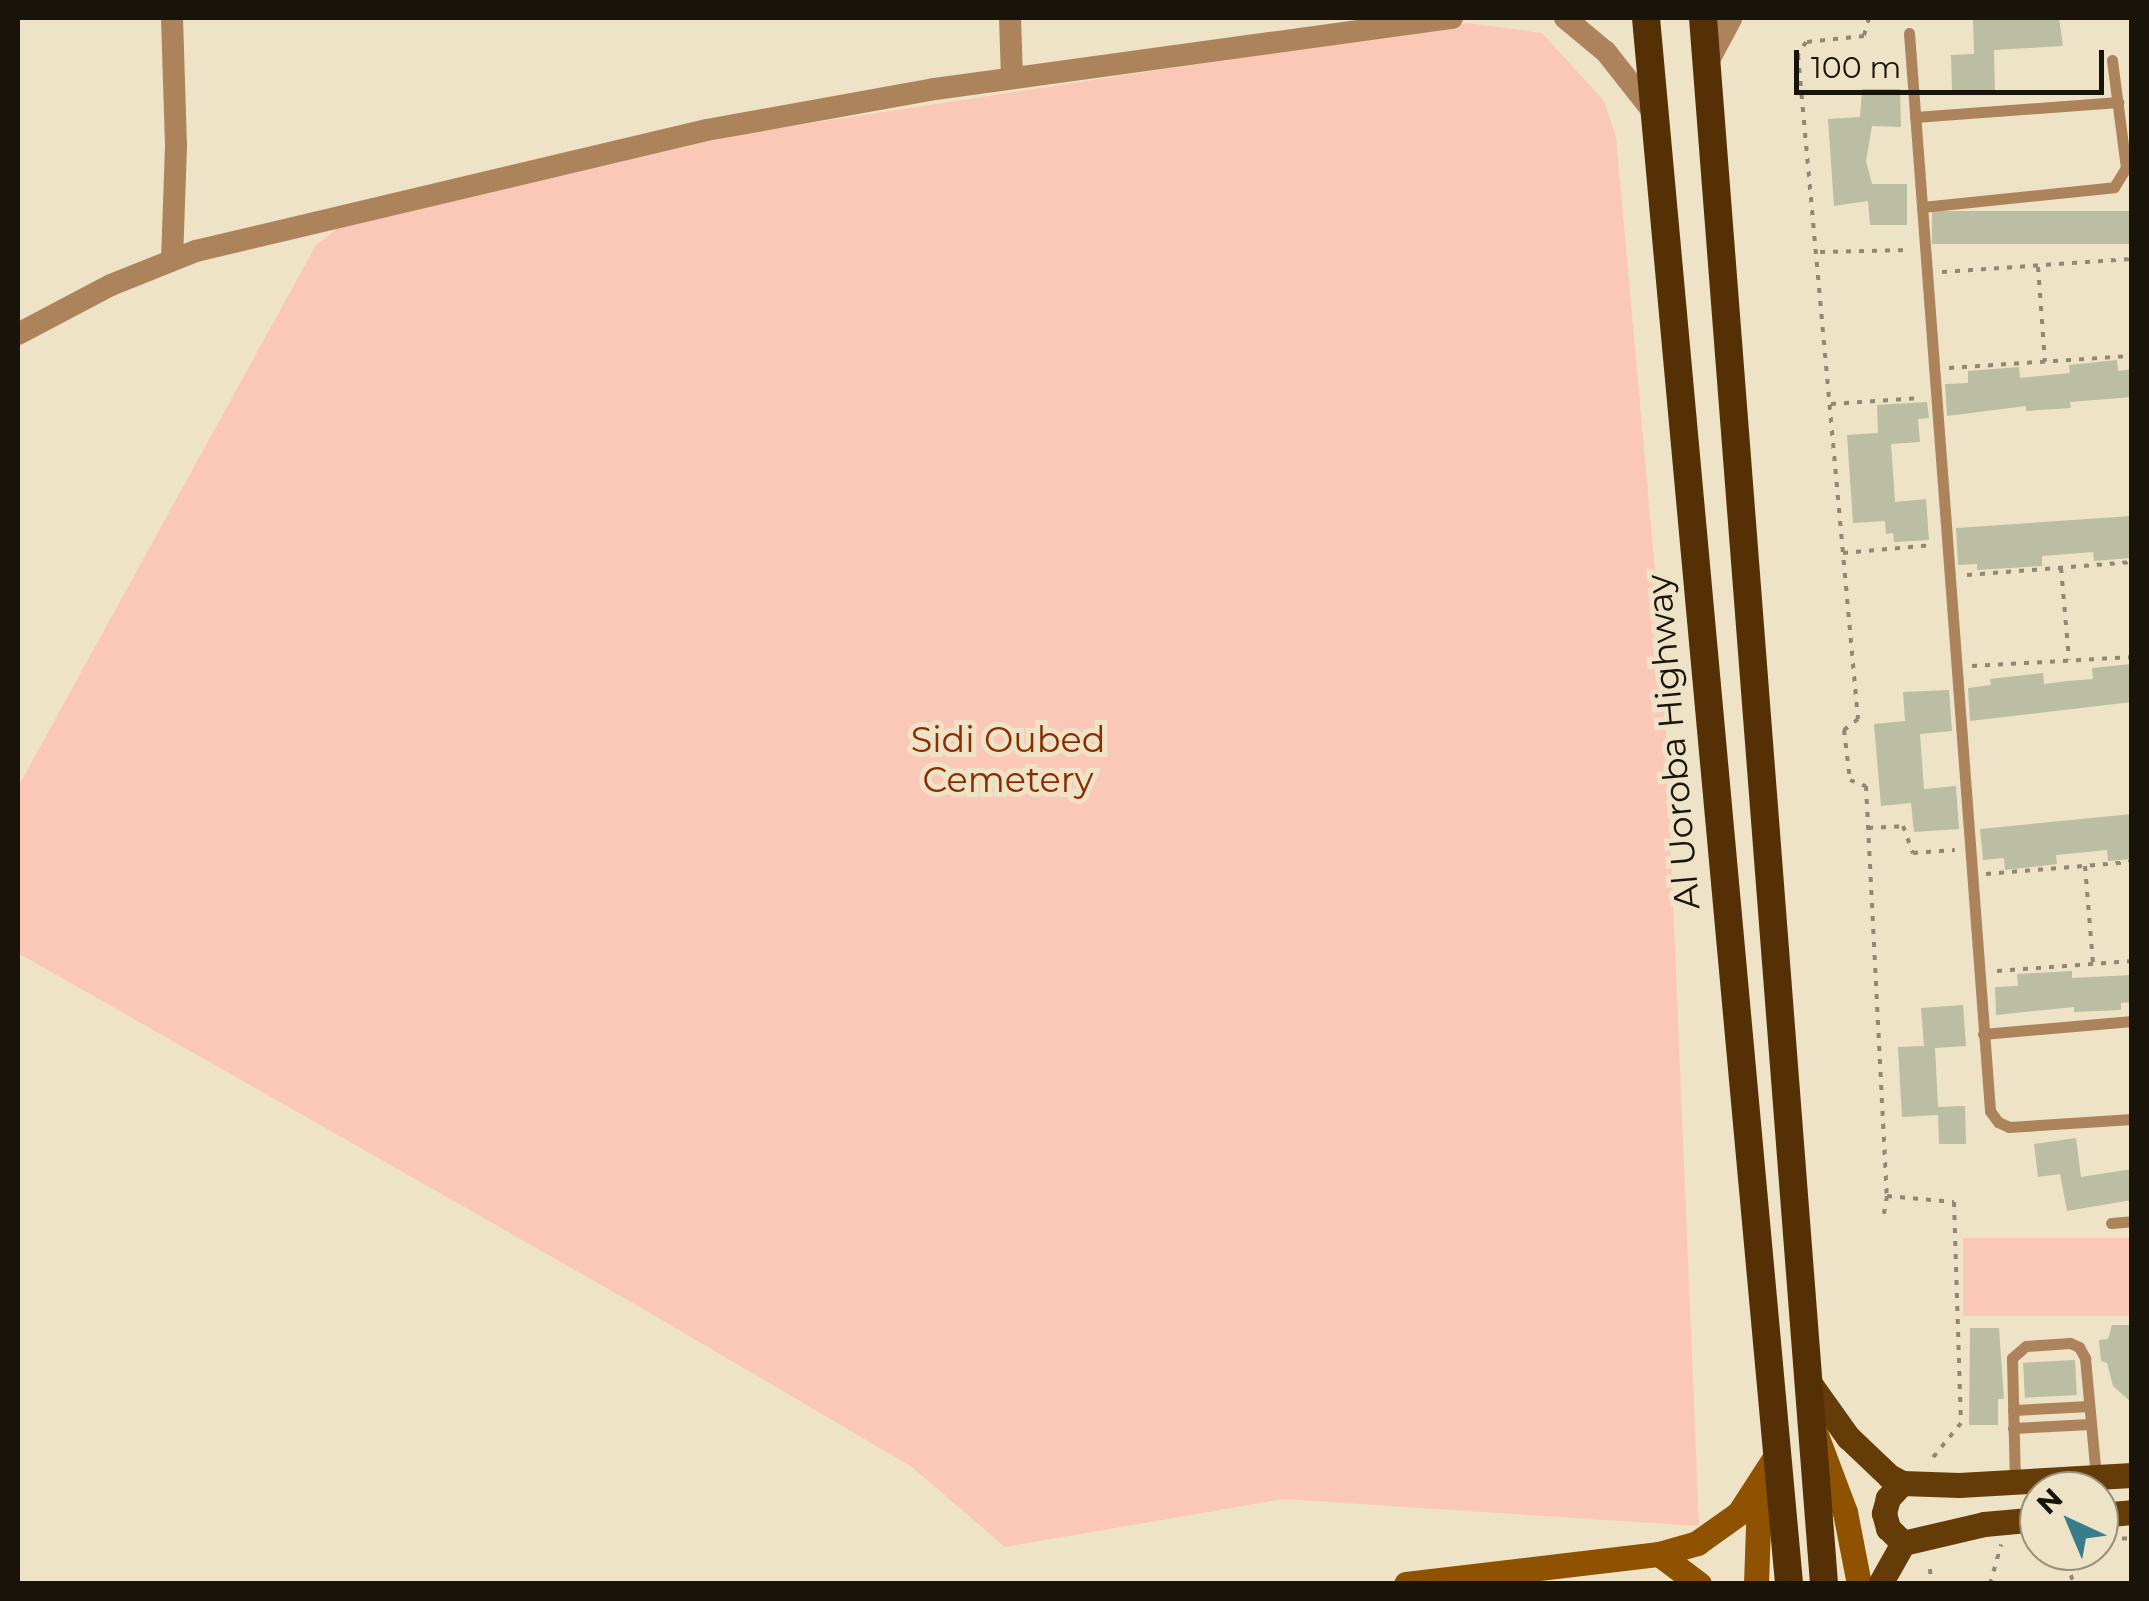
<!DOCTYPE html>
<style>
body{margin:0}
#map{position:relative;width:2149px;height:1601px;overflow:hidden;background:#eee3c7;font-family:Montserrat,sans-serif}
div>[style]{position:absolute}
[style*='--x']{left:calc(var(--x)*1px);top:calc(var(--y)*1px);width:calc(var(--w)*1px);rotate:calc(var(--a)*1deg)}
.green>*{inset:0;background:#fbc8b7;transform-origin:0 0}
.building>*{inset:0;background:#bbbea2;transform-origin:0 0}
.path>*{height:4px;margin-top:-2px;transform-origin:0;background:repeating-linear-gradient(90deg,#908874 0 5px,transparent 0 13px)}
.service>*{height:11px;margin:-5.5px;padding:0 5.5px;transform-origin:5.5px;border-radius:5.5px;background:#ad835b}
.minor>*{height:22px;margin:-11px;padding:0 11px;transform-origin:11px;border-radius:11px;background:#ad835b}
.tertiary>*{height:25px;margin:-12.5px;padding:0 12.5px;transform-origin:12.5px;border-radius:12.5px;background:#ad835b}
.secondary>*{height:25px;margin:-12.5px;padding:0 12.5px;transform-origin:12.5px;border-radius:12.5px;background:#8f5200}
.primary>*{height:25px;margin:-12.5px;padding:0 12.5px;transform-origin:12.5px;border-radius:12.5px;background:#653b07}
.trunk>*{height:28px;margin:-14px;padding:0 14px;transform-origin:14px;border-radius:14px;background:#553004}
span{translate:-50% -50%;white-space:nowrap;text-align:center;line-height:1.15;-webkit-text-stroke:10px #eee3c7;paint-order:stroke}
.park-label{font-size:35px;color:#8b2c00}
.street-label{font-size:35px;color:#18140a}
.frame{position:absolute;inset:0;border:20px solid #18140a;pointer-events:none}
.north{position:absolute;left:2019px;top:1471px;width:100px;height:100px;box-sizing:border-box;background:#eee3c7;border:2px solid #98907b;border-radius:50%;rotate:316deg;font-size:28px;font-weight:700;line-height:40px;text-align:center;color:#18140a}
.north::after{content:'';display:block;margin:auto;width:35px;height:45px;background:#387e8a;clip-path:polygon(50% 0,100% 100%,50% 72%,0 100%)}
.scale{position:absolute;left:1794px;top:50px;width:310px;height:45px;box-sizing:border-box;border:5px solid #18140a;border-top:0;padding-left:12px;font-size:30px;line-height:35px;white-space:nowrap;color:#18140a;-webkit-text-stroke:8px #eee3c7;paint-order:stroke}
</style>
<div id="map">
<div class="green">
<i style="clip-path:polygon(1467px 23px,1542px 33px,1604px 101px,1616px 137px,1663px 659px,1699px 1526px,1283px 1499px,1005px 1547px,912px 1467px,638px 1306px,18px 953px,18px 787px,316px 245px,338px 228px,746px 133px)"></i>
<i style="left:2131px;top:1238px;width:78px;height:168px;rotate:90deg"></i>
</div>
<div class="building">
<i style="clip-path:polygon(1973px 18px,2059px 18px,2063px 46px,1994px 50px,1995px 91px,1952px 92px,1951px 55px,1974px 54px)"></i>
<i style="clip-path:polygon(1862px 89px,1900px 89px,1901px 127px,1872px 126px,1866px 161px,1872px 184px,1907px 184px,1907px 225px,1870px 225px,1868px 201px,1834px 206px,1828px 119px,1860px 117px)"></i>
<i style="left:2132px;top:211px;width:33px;height:200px;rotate:90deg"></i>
<i style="clip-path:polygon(2117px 360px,2118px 371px,2132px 369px,2132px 397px,2070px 402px,2071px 408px,2026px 411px,2026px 406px,1947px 416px,1945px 384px,1968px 383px,1968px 371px,2019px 367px,2020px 378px,2070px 373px,2069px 365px)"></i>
<i style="clip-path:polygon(1927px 402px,1929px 418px,1918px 419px,1920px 442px,1891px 444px,1895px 502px,1926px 499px,1929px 540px,1894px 542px,1893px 533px,1886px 534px,1885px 521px,1853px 523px,1847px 435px,1878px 433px,1877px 405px)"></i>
<i style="clip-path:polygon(2132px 516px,2132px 558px,2094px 561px,2093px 552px,2042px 556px,2042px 566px,1977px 570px,1977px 564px,1958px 565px,1956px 528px)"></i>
<i style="clip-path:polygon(2132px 664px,2132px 702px,1970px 721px,1968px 688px,1991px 685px,1990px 679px,2043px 673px,2044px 684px,2068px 681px,2093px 679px,2092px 668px)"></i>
<i style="clip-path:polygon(1949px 690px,1952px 731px,1920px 734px,1924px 789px,1956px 786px,1959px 829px,1914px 832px,1911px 803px,1881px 806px,1874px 724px,1905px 721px,1903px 692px)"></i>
<i style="clip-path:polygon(2132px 814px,2132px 859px,2108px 861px,2107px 850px,2056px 855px,2057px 864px,2005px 870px,2004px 858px,1983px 860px,1980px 829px)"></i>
<i style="clip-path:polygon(2072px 971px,2072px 978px,2132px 975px,2132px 1002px,2121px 1003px,2121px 1010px,2074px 1012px,2074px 1007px,1996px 1015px,1995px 987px,2018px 986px,2017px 974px)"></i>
<i style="clip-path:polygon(1963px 1005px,1966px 1046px,1935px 1048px,1938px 1107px,1965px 1106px,1966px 1144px,1939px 1144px,1938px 1115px,1902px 1117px,1898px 1047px,1924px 1046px,1921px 1008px)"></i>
<i style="clip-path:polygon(2076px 1138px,2081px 1177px,2132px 1169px,2132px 1200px,2067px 1211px,2060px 1174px,2038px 1177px,2034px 1144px)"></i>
<i style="clip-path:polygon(2112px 1325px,2132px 1325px,2132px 1403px,2113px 1386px,2107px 1363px,2101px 1361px,2099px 1340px,2108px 1339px)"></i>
<i style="clip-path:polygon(1970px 1328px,1999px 1328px,2004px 1399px,1998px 1399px,1998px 1425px,1969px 1425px)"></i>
<i style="left:2075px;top:1360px;width:35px;height:52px;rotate:87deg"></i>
</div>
<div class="path">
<i style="--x:1869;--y:18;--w:19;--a:106"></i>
<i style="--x:1864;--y:36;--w:58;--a:174.1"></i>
<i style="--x:1806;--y:42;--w:15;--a:122"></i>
<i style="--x:1798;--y:55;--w:667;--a:84.84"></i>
<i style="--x:1858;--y:719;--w:18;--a:142"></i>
<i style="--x:1844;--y:730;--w:50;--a:83.2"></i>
<i style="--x:1850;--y:780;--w:17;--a:21"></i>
<i style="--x:1866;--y:786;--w:411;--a:87.1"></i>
<i style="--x:1887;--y:1196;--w:22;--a:100"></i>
<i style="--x:1820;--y:252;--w:90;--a:-1.3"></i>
<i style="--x:2038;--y:267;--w:95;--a:85.8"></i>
<i style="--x:1942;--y:272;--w:190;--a:-3.9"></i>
<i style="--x:1949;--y:368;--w:183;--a:-3.8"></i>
<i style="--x:1831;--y:404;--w:90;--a:-3.8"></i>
<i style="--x:1843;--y:553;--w:90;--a:-5.1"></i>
<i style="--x:2061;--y:568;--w:92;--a:85"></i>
<i style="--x:1967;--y:575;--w:166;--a:-4.5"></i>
<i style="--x:1972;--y:666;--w:160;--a:-3.2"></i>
<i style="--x:1868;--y:828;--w:35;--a:-3"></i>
<i style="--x:1903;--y:826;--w:29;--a:70"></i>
<i style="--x:1913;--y:853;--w:42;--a:-4.1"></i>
<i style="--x:2085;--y:866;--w:98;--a:85.3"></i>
<i style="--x:1986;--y:874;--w:146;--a:-4.7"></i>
<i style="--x:1997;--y:971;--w:135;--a:-4.2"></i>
<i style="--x:1887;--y:1196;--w:67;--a:5.1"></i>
<i style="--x:1954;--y:1202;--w:221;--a:88.2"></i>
<i style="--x:1961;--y:1423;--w:49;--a:129.2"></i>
<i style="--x:2109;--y:1539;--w:23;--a:-2"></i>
<i style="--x:2061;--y:1551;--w:35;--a:68"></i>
<i style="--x:1930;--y:1569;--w:15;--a:86"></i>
<i style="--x:1990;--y:1584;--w:41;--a:-74.2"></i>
</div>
<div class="service">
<i style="--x:1909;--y:33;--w:1081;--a:85.7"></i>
<i style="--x:1990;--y:1111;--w:14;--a:54"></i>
<i style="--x:1998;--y:1122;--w:12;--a:24"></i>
<i style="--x:2009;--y:1127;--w:123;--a:-3.7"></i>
<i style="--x:1915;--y:117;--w:204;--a:-4.2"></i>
<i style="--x:1922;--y:207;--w:193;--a:-5.9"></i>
<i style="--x:2114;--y:187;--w:22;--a:-58"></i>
<i style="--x:2126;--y:168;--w:109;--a:-97.4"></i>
<i style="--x:1983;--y:1034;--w:150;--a:-5"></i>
<i style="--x:2111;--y:1223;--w:21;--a:-5"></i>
<i style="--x:2013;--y:1410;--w:76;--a:-3"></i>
<i style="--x:2013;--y:1428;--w:77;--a:-3"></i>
<i style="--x:2015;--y:1482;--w:124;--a:-91.4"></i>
<i style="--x:2012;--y:1358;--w:18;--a:-41"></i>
<i style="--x:2026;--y:1346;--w:44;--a:-3.9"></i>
<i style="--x:2070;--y:1343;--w:10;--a:24"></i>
<i style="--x:2079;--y:1347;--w:13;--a:61"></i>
<i style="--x:2085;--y:1358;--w:120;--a:84.7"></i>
</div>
<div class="minor">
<i style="--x:172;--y:18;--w:128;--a:88.2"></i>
<i style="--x:176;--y:146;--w:113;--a:92"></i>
<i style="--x:1010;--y:18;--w:60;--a:88.1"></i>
<i style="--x:1565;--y:18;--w:53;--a:39.7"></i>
<i style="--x:1606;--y:52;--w:78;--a:51.8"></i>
<i style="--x:18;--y:334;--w:105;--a:-27.8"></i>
<i style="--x:111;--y:285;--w:92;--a:-21.8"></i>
<i style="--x:196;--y:251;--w:525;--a:-13.32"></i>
<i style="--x:707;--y:130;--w:232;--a:-10.2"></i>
<i style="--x:935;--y:89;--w:522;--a:-7.82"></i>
</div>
<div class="tertiary">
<i style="--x:1707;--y:59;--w:47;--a:-61.8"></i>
</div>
<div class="secondary">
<i style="--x:1816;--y:1435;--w:82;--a:69.4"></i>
<i style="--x:1845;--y:1512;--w:73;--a:79"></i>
<i style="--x:1659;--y:1554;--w:50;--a:36.9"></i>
<i style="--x:1406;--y:1584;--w:255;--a:-6.8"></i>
<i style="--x:1659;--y:1554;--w:40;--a:-16"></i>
<i style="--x:1697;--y:1543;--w:52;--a:-35.5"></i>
<i style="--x:1739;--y:1513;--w:64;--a:-57.1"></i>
<i style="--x:1756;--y:1584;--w:57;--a:-88"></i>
<i style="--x:1758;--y:1527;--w:50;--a:-77.3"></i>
</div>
<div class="primary">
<i style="--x:1808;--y:1381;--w:69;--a:54.5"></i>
<i style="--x:1848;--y:1437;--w:57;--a:43.6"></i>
<i style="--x:1889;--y:1476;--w:15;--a:28"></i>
<i style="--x:1902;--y:1483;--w:57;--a:2"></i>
<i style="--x:1959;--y:1485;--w:173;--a:-3.3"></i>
<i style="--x:1902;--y:1483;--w:21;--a:133"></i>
<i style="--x:1888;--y:1498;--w:16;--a:105"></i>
<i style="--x:1884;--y:1513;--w:16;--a:75"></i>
<i style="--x:1888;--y:1528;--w:21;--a:45"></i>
<i style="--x:2099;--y:1515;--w:33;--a:-5"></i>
<i style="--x:1880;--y:1584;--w:47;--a:-60.7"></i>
<i style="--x:1903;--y:1543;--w:83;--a:-13.2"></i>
<i style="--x:1984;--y:1524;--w:55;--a:-5.2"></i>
</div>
<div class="trunk">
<i style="--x:1646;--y:18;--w:1573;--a:84.78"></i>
<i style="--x:1703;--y:18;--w:1571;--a:85.58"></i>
</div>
<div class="park-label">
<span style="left:1008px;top:760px">Sidi Oubed<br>Cemetery</span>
</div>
<div class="street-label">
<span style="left:1673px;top:742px;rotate:-95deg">Al Uoroba Highway</span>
</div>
<div class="frame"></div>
<div class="north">N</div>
<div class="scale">100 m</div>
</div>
